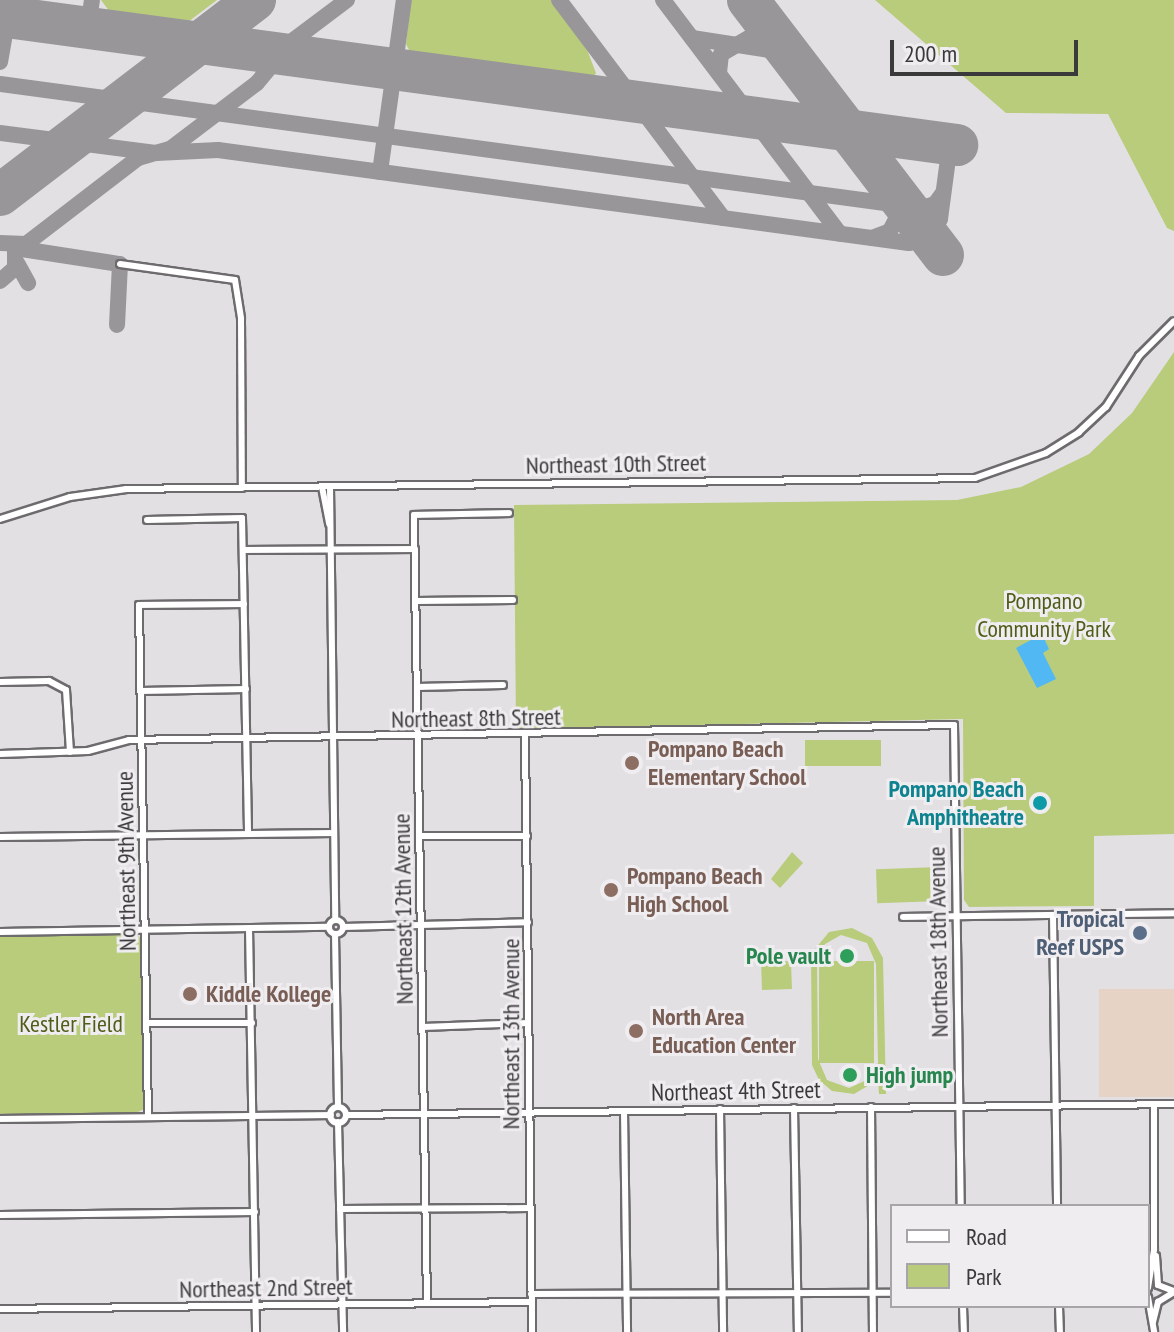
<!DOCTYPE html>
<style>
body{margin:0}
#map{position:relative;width:1174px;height:1332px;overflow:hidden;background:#e3e0e4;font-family:"PT Sans Narrow",sans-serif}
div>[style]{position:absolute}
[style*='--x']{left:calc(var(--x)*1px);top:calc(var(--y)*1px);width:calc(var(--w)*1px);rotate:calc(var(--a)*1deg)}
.commercial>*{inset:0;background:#e7d3c5;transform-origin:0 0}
.green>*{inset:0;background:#b8cc7c;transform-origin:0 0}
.water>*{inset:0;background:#51b8f4}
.taxiway>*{height:16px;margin:-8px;padding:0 8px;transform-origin:8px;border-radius:8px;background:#989698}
.runway>*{height:42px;margin:-21px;padding:0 21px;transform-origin:21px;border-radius:21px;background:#989698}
.roads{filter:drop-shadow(2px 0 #6e6b6e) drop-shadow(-2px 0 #6e6b6e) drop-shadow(0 2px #6e6b6e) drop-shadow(0 -2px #6e6b6e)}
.minor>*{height:6px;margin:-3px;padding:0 3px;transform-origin:3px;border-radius:3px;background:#fff}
.minor>.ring{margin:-3px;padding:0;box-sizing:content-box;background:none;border:6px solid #fff;border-radius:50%}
.dots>*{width:22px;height:22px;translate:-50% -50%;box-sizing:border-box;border:4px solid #f0edf1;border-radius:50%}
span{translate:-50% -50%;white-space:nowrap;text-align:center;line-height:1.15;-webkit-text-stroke:6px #f0edf1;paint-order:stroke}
.street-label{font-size:24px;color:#3b3a3b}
.park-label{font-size:24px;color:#4f5d16}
.education-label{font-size:24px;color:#785e54;font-weight:700}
.left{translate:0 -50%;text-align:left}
.culture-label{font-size:24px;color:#0d838f;font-weight:700}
.right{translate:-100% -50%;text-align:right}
.service-label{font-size:24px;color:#4e5e75;font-weight:700}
.leisure-label{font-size:24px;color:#27864d;font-weight:700}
.legend{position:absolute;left:890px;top:1204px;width:260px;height:104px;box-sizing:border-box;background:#f0edf1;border:2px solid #a8a5a8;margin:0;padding:10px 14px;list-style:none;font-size:24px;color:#3b3a3b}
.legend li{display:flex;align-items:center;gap:16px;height:40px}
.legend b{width:40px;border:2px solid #a8a5a8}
.scale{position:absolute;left:890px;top:40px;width:188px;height:36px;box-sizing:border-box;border:4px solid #3b3a3b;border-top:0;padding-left:10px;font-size:24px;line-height:28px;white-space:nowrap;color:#3b3a3b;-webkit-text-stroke:6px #f0edf1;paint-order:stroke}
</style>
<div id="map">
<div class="commercial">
<i style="left:1174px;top:989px;width:108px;height:75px;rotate:90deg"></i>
</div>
<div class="green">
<i style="clip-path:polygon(101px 0,217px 0,184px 25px,112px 15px)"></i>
<i style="clip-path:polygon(411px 0,553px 0,586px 47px,596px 73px,591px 80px,411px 54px,406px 44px)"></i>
<i style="clip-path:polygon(875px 0,1174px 0,1174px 231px,1167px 228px,1108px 114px,1006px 113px)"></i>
<i style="clip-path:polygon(1174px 352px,1174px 834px,1094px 836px,1094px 906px,969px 907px,964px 900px,963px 719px,516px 729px,514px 505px,957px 500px,1021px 487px,1089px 454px,1132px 413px)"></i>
<i style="left:881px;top:740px;width:26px;height:76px;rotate:90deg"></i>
<i style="clip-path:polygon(792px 852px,803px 863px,780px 888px,771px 879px)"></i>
<i style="left:939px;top:867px;width:34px;height:63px;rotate:88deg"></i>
<i style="clip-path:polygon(evenodd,852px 928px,872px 938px,883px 958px,886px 1094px,879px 1094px,878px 1080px,854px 1094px,832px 1091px,819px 1080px,812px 1065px,811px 954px,829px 932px,852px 928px,841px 935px,867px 943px,876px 964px,878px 1063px,869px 1079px,849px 1088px,827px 1080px,818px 1059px,817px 961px,825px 944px,841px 935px)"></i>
<i style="clip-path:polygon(137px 934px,141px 939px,144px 1109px,136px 1113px,0 1116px,0 935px)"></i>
<i style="left:791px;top:961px;width:28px;height:30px;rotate:88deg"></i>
<i style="left:819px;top:961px;width:55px;height:102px"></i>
</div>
<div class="water">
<i style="clip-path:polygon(1042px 634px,1049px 649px,1043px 653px,1056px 679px,1037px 688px,1016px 648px)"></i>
</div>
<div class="taxiway">
<i style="--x:559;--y:0;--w:273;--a:53"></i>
<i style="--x:663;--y:0;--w:293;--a:52.9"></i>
<i style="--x:0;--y:16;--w:1;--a:0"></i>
<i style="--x:88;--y:28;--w:28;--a:-82"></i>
<i style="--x:692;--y:38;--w:98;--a:8.8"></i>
<i style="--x:0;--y:62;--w:34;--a:-80"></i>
<i style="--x:6;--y:29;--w:20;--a:-30"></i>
<i style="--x:719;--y:73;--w:19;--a:-84"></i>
<i style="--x:721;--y:54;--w:42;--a:-30.3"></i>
<i style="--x:757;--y:33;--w:21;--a:-87"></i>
<i style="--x:0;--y:84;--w:930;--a:7.66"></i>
<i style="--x:922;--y:208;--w:14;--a:-17"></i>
<i style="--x:935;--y:204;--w:14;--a:-54"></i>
<i style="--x:0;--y:133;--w:157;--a:7.3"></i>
<i style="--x:156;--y:153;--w:62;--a:-2.8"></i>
<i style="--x:218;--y:150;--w:697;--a:7.67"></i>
<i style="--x:909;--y:243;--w:21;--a:-14"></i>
<i style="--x:929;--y:238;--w:22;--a:-60"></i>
<i style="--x:940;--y:219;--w:61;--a:-82.4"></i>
<i style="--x:948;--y:159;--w:25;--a:-137"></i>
<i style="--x:380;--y:172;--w:174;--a:-82.1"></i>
<i style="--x:872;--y:238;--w:19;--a:-21"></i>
<i style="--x:890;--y:231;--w:29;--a:-63"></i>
<i style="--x:0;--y:243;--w:26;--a:2"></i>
<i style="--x:26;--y:244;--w:141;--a:-37.5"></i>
<i style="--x:138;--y:158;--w:33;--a:-16"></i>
<i style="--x:170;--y:149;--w:109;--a:-37.2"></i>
<i style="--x:257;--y:83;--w:53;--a:-50.3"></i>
<i style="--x:291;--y:42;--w:70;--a:-36.9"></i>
<i style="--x:17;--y:263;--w:23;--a:61"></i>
<i style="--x:0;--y:281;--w:20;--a:-41"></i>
<i style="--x:15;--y:268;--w:20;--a:-90"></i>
<i style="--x:15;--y:248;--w:106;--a:8.7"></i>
<i style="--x:120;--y:264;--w:61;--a:92.8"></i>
</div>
<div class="runway">
<i style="--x:748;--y:0;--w:321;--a:52.6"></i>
<i style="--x:0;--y:16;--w:966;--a:7.68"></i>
<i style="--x:0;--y:195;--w:321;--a:-37.4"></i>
</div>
<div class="roads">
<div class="minor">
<i style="--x:120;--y:264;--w:116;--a:7.9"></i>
<i style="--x:235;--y:280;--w:39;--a:81"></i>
<i style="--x:241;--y:319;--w:169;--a:89.7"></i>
<i style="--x:322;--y:487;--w:38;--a:79"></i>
<i style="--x:330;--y:487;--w:433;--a:89.3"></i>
<i style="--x:0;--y:519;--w:73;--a:-17.4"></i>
<i style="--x:70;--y:497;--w:57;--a:-8.1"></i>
<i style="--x:126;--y:489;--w:849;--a:-0.74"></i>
<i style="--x:975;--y:478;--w:75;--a:-19.4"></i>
<i style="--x:1046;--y:453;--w:39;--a:-32"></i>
<i style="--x:1079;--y:432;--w:37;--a:-43"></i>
<i style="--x:1106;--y:407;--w:61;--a:-57.1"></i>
<i style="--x:1139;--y:356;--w:49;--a:-45"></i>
<i style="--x:147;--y:520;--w:95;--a:-1.2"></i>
<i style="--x:242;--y:518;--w:316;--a:88.9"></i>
<i style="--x:243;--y:550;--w:172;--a:-0.3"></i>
<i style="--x:416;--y:601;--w:97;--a:-0.6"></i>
<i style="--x:0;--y:682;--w:49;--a:-1.2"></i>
<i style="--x:49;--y:681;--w:19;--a:28"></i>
<i style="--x:66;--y:690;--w:62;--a:86.3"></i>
<i style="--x:417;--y:687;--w:86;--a:-1.3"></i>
<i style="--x:141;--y:691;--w:105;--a:-1.1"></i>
<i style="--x:525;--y:735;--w:597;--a:89.33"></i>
<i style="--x:0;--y:754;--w:88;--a:-2"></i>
<i style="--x:88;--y:751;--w:42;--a:-15"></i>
<i style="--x:129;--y:740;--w:825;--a:-1.04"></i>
<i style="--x:954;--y:725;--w:481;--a:89.2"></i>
<i style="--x:420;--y:836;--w:107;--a:0"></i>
<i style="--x:0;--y:837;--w:334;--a:-0.7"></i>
<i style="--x:1053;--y:915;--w:291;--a:89.2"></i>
<i style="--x:903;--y:917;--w:271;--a:-0.8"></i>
<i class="ring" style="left:329px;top:920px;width:8px;height:8px"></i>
<i style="--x:343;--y:927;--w:185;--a:-1.5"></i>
<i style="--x:249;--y:928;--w:404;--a:89"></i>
<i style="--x:0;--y:932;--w:329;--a:-0.9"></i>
<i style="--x:335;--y:934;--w:173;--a:89"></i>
<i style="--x:148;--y:1023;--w:104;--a:0"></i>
<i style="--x:423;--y:1027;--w:105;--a:-2.2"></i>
<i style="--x:871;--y:1107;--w:225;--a:89.5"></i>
<i class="ring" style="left:330px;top:1107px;width:10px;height:10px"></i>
<i style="--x:794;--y:1108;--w:224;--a:89"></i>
<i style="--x:720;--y:1109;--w:223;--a:89.2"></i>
<i style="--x:624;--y:1111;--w:221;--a:89.2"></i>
<i style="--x:346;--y:1115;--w:828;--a:-0.76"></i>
<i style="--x:148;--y:1117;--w:512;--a:-91.01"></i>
<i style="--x:139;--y:605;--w:105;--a:-0.5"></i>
<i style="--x:0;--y:1119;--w:331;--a:-0.7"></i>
<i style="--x:338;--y:1122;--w:210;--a:88.6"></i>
<i style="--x:340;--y:1209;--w:190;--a:-0.3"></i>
<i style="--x:0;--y:1215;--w:255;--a:-0.7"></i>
<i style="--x:1156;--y:1256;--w:29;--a:86"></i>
<i style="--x:1158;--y:1285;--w:17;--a:21"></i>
<i style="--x:1148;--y:1288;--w:39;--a:-81"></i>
<i style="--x:1154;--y:1249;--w:145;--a:-90"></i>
<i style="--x:531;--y:1294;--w:361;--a:-0.2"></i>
<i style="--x:1148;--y:1297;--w:36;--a:80"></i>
<i style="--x:427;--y:1303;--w:788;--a:-90.95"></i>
<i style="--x:414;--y:515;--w:95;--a:-1.2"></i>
<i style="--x:963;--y:1306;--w:26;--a:88"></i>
<i style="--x:1059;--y:1306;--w:26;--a:88"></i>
<i style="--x:0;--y:1309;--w:531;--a:-0.76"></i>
<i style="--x:1153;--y:1322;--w:21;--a:-76"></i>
<i style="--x:1158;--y:1302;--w:19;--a:-32"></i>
</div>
</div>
<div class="dots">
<i style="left:632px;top:763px;background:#8d6e63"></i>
<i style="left:1040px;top:803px;background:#0f9aa8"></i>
<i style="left:611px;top:890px;background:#8d6e63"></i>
<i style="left:1140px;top:933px;background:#5c6f8a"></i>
<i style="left:847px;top:956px;background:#2e9e5b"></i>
<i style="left:190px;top:994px;background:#8d6e63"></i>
<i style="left:636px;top:1031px;background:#8d6e63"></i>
<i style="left:850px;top:1075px;background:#2e9e5b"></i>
</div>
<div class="street-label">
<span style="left:616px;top:464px;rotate:-1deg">Northeast 10th Street</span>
<span style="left:476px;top:718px;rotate:-1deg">Northeast 8th Street</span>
<span style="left:126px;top:861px;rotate:-91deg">Northeast 9th Avenue</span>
<span style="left:403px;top:909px;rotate:-91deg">Northeast 12th Avenue</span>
<span style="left:938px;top:942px;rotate:-91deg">Northeast 18th Avenue</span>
<span style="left:511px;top:1034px;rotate:-90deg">Northeast 13th Avenue</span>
<span style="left:736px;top:1091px;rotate:-1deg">Northeast 4th Street</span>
<span style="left:266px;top:1288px;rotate:-1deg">Northeast 2nd Street</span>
</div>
<div class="park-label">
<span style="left:1044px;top:615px">Pompano<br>Community Park</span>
<span style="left:71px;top:1024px">Kestler Field</span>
</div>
<div class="education-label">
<span class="left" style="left:648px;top:763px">Pompano Beach<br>Elementary School</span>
<span class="left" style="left:627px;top:890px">Pompano Beach<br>High School</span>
<span class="left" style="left:206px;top:994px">Kiddle Kollege</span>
<span class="left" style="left:652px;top:1031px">North Area<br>Education Center</span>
</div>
<div class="culture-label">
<span class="right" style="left:1024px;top:803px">Pompano Beach<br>Amphitheatre</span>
</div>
<div class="service-label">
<span class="right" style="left:1124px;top:933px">Tropical<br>Reef USPS</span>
</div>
<div class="leisure-label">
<span class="right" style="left:831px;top:956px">Pole vault</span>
<span class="left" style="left:866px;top:1075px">High jump</span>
</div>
<ul class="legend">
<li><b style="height:10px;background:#fff"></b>Road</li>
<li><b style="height:22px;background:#b8cc7c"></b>Park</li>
</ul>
<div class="scale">200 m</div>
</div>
